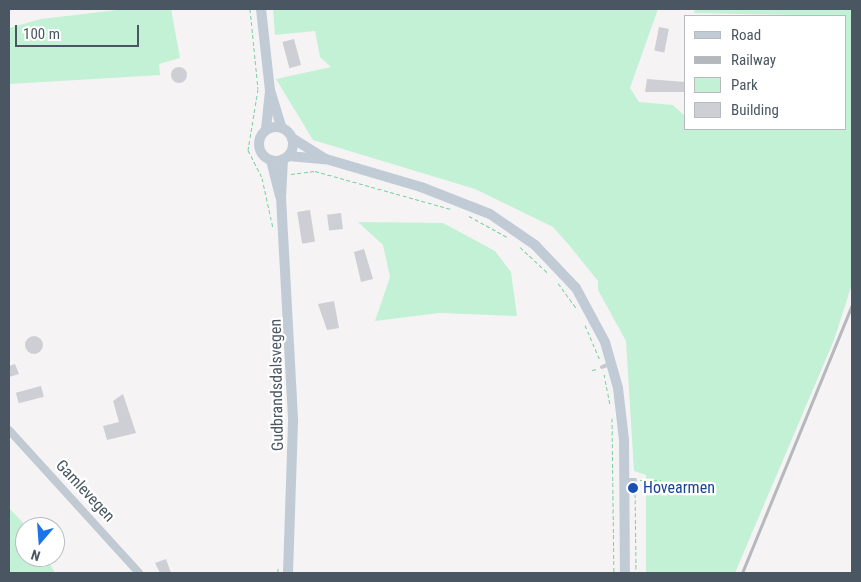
<!DOCTYPE html>
<style>
body{margin:0}
#map{position:relative;width:861px;height:582px;overflow:hidden;background:#f5f3f3;font-family:"Roboto Condensed",sans-serif}
div>[style]{position:absolute}
[style*='--x']{left:calc(var(--x)*1px);top:calc(var(--y)*1px);width:calc(var(--w)*1px);rotate:calc(var(--a)*1deg)}
.green>*{inset:0;background:#c3f1d5}
.building>*{inset:0;background:#cdcfd5;transform-origin:0 0}
.round{border-radius:50%}
.path>*{height:1px;margin-top:-0.5px;transform-origin:0;background:repeating-linear-gradient(90deg,#7ad0a6 0 4px,transparent 0 6.5px)}
.lane>*{height:4px;margin:-2px;padding:0 2px;transform-origin:2px;border-radius:2px;background:#c1cad2}
.street>*{height:8px;margin:-4px;padding:0 4px;transform-origin:4px;border-radius:4px;background:#c1cad2}
.secondary>*{height:10px;margin:-5px;padding:0 5px;transform-origin:5px;border-radius:5px;background:#c1cbd6}
.secondary>.ring{margin:-5px;padding:0;box-sizing:content-box;background:none;border:10px solid #c1cbd6;border-radius:50%}
.rail>*{height:2.5px;margin:-1.25px;padding:0 1.25px;transform-origin:1.25px;border-radius:1.25px;background:#b5b8bd}
.dots>*{width:14px;height:14px;translate:-50% -50%;box-sizing:border-box;border:2px solid #fff;border-radius:50%}
span{translate:-50% -50%;white-space:nowrap;text-align:center;line-height:1.15;-webkit-text-stroke:4.5px #fff;paint-order:stroke}
.street-label{font-size:16px;color:#4a5661}
.transit-label{font-size:16px;color:#164399}
.left{translate:0 -50%;text-align:left}
.frame{position:absolute;inset:0;border:10px solid #4a5661;pointer-events:none}
.legend{position:absolute;left:684px;top:15px;width:162px;height:115px;box-sizing:border-box;background:#fff;border:1px solid #b7bbc0;margin:0;padding:6px 9px;list-style:none;font-size:15px;color:#4a5661}
.legend li{display:flex;align-items:center;gap:10px;height:25px}
.legend b{width:25px;border:1px solid #b7bbc0}
.north{position:absolute;left:15px;top:517px;width:50px;height:50px;box-sizing:border-box;background:#fff;border:1px solid #b7bbc0;border-radius:50%;rotate:198deg;font-size:14px;font-weight:700;line-height:20px;text-align:center;color:#4a5661}
.north::after{content:'';display:block;margin:auto;width:18px;height:22px;background:#1a73e8;clip-path:polygon(50% 0,100% 100%,50% 72%,0 100%)}
.scale{position:absolute;left:15px;top:25px;width:124px;height:22px;box-sizing:border-box;border:2px solid #4a5661;border-top:0;padding-left:6px;font-size:15px;line-height:18px;white-space:nowrap;color:#4a5661;-webkit-text-stroke:4px #fff;paint-order:stroke}
</style>
<div id="map">
<div class="green">
<i style="clip-path:polygon(126px 9px,171px 9px,180px 58px,159px 64px,160px 75px,9px 84px,9px 28px,41px 19px)"></i>
<i style="clip-path:polygon(273px 9px,658px 9px,630px 88px,639px 102px,673px 105px,685px 116px,685px 129px,845px 129px,845px 16px,694px 13px,695px 9px,852px 9px,852px 284px,834px 340px,735px 573px,646px 573px,646px 475px,634px 471px,626px 341px,598px 290px,598px 281px,569px 245px,553px 227px,475px 189px,313px 140px,276px 79px,331px 67px,320px 57px,315px 31px,275px 35px)"></i>
<i style="clip-path:polygon(358px 222px,443px 223px,495px 251px,511px 272px,517px 316px,439px 313px,375px 321px,390px 277px,383px 245px)"></i>
<i style="clip-path:polygon(9px 508px,27px 527px,25px 557px,46px 557px,55px 573px,9px 573px)"></i>
</div>
<div class="building">
<i style="left:659px;top:27px;width:10px;height:24px;rotate:11deg"></i>
<i style="left:294px;top:39px;width:27px;height:12px;rotate:75deg"></i>
<i class="round" style="left:171px;top:67px;width:16px;height:16px"></i>
<i style="clip-path:polygon(647px 79px,685px 82px,685px 92px,645px 92px)"></i>
<i style="left:310px;top:210px;width:32px;height:13px;rotate:81deg"></i>
<i style="left:341px;top:213px;width:16px;height:14px;rotate:83deg"></i>
<i style="clip-path:polygon(364px 249px,373px 279px,361px 282px,354px 252px)"></i>
<i style="clip-path:polygon(334px 301px,339px 328px,327px 330px,318px 304px)"></i>
<i class="round" style="left:25px;top:336px;width:18px;height:18px"></i>
<i style="clip-path:polygon(15px 364px,19px 374px,9px 377px,9px 366px)"></i>
<i style="left:41px;top:386px;width:11px;height:26px;rotate:75deg"></i>
<i style="clip-path:polygon(123px 394px,136px 433px,107px 440px,103px 426px,119px 422px,113px 401px)"></i>
<i style="clip-path:polygon(166px 559px,171px 573px,160px 573px,155px 563px)"></i>
</div>
<div class="path">
<i style="--x:250;--y:9;--w:80;--a:84.3"></i>
<i style="--x:258;--y:89;--w:62;--a:99.3"></i>
<i style="--x:248;--y:150;--w:31;--a:63"></i>
<i style="--x:262;--y:178;--w:51;--a:77.6"></i>
<i style="--x:291;--y:174;--w:24;--a:-7"></i>
<i style="--x:315;--y:171;--w:141;--a:15.6"></i>
<i style="--x:469;--y:216;--w:43;--a:28.9"></i>
<i style="--x:520;--y:247;--w:38;--a:43"></i>
<i style="--x:558;--y:283;--w:31;--a:54"></i>
<i style="--x:585;--y:325;--w:38;--a:67"></i>
<i style="--x:592;--y:370;--w:5;--a:-11"></i>
<i style="--x:604;--y:374;--w:31;--a:79"></i>
<i style="--x:612;--y:418;--w:155;--a:89.3"></i>
<i style="--x:640;--y:480;--w:21;--a:0"></i>
<i style="--x:635;--y:487;--w:86;--a:89.3"></i>
<i style="--x:278;--y:573;--w:6;--a:-90"></i>
</div>
<div class="lane">
<i style="--x:602;--y:367;--w:9;--a:-21"></i>
<i style="--x:625;--y:480;--w:10;--a:0"></i>
</div>
<div class="street">
<i style="--x:9;--y:430;--w:193;--a:47.7"></i>
</div>
<div class="secondary">
<i style="--x:261;--y:9;--w:81;--a:83.7"></i>
<i style="--x:270;--y:90;--w:39;--a:73"></i>
<i class="ring" style="left:259px;top:127px;width:24px;height:24px"></i>
<i style="--x:266;--y:129;--w:39;--a:-84"></i>
<i style="--x:292;--y:138;--w:40;--a:32"></i>
<i style="--x:326;--y:159;--w:99;--a:16.4"></i>
<i style="--x:421;--y:187;--w:74;--a:21.4"></i>
<i style="--x:490;--y:214;--w:55;--a:34.6"></i>
<i style="--x:535;--y:245;--w:59;--a:46.4"></i>
<i style="--x:576;--y:288;--w:61;--a:61.8"></i>
<i style="--x:605;--y:342;--w:48;--a:74.2"></i>
<i style="--x:618;--y:388;--w:52;--a:83.4"></i>
<i style="--x:624;--y:440;--w:133;--a:89.6"></i>
<i style="--x:288;--y:156;--w:37;--a:5"></i>
<i style="--x:283;--y:159;--w:38;--a:93"></i>
<i style="--x:281;--y:197;--w:225;--a:86.9"></i>
<i style="--x:293;--y:422;--w:151;--a:91.9"></i>
<i style="--x:271;--y:160;--w:37;--a:76"></i>
</div>
<div class="rail">
<i style="--x:742;--y:573;--w:290;--a:-67.7"></i>
</div>
<div class="dots">
<i style="left:633px;top:488px;background:#1a4fb4"></i>
</div>
<div class="street-label">
<span style="left:277px;top:385px;rotate:-91deg">Gudbrandsdalsvegen</span>
<span style="left:85px;top:491px;rotate:47deg">Gamlevegen</span>
</div>
<div class="transit-label">
<span class="left" style="left:643px;top:488px">Hovearmen</span>
</div>
<div class="frame"></div>
<ul class="legend">
<li><b style="height:6px;background:#c1cbd6"></b>Road</li>
<li><b style="height:6px;background:#b5b8bd"></b>Railway</li>
<li><b style="height:14px;background:#c3f1d5"></b>Park</li>
<li><b style="height:14px;background:#cdcfd5"></b>Building</li>
</ul>
<div class="north">N</div>
<div class="scale">100 m</div>
</div>
